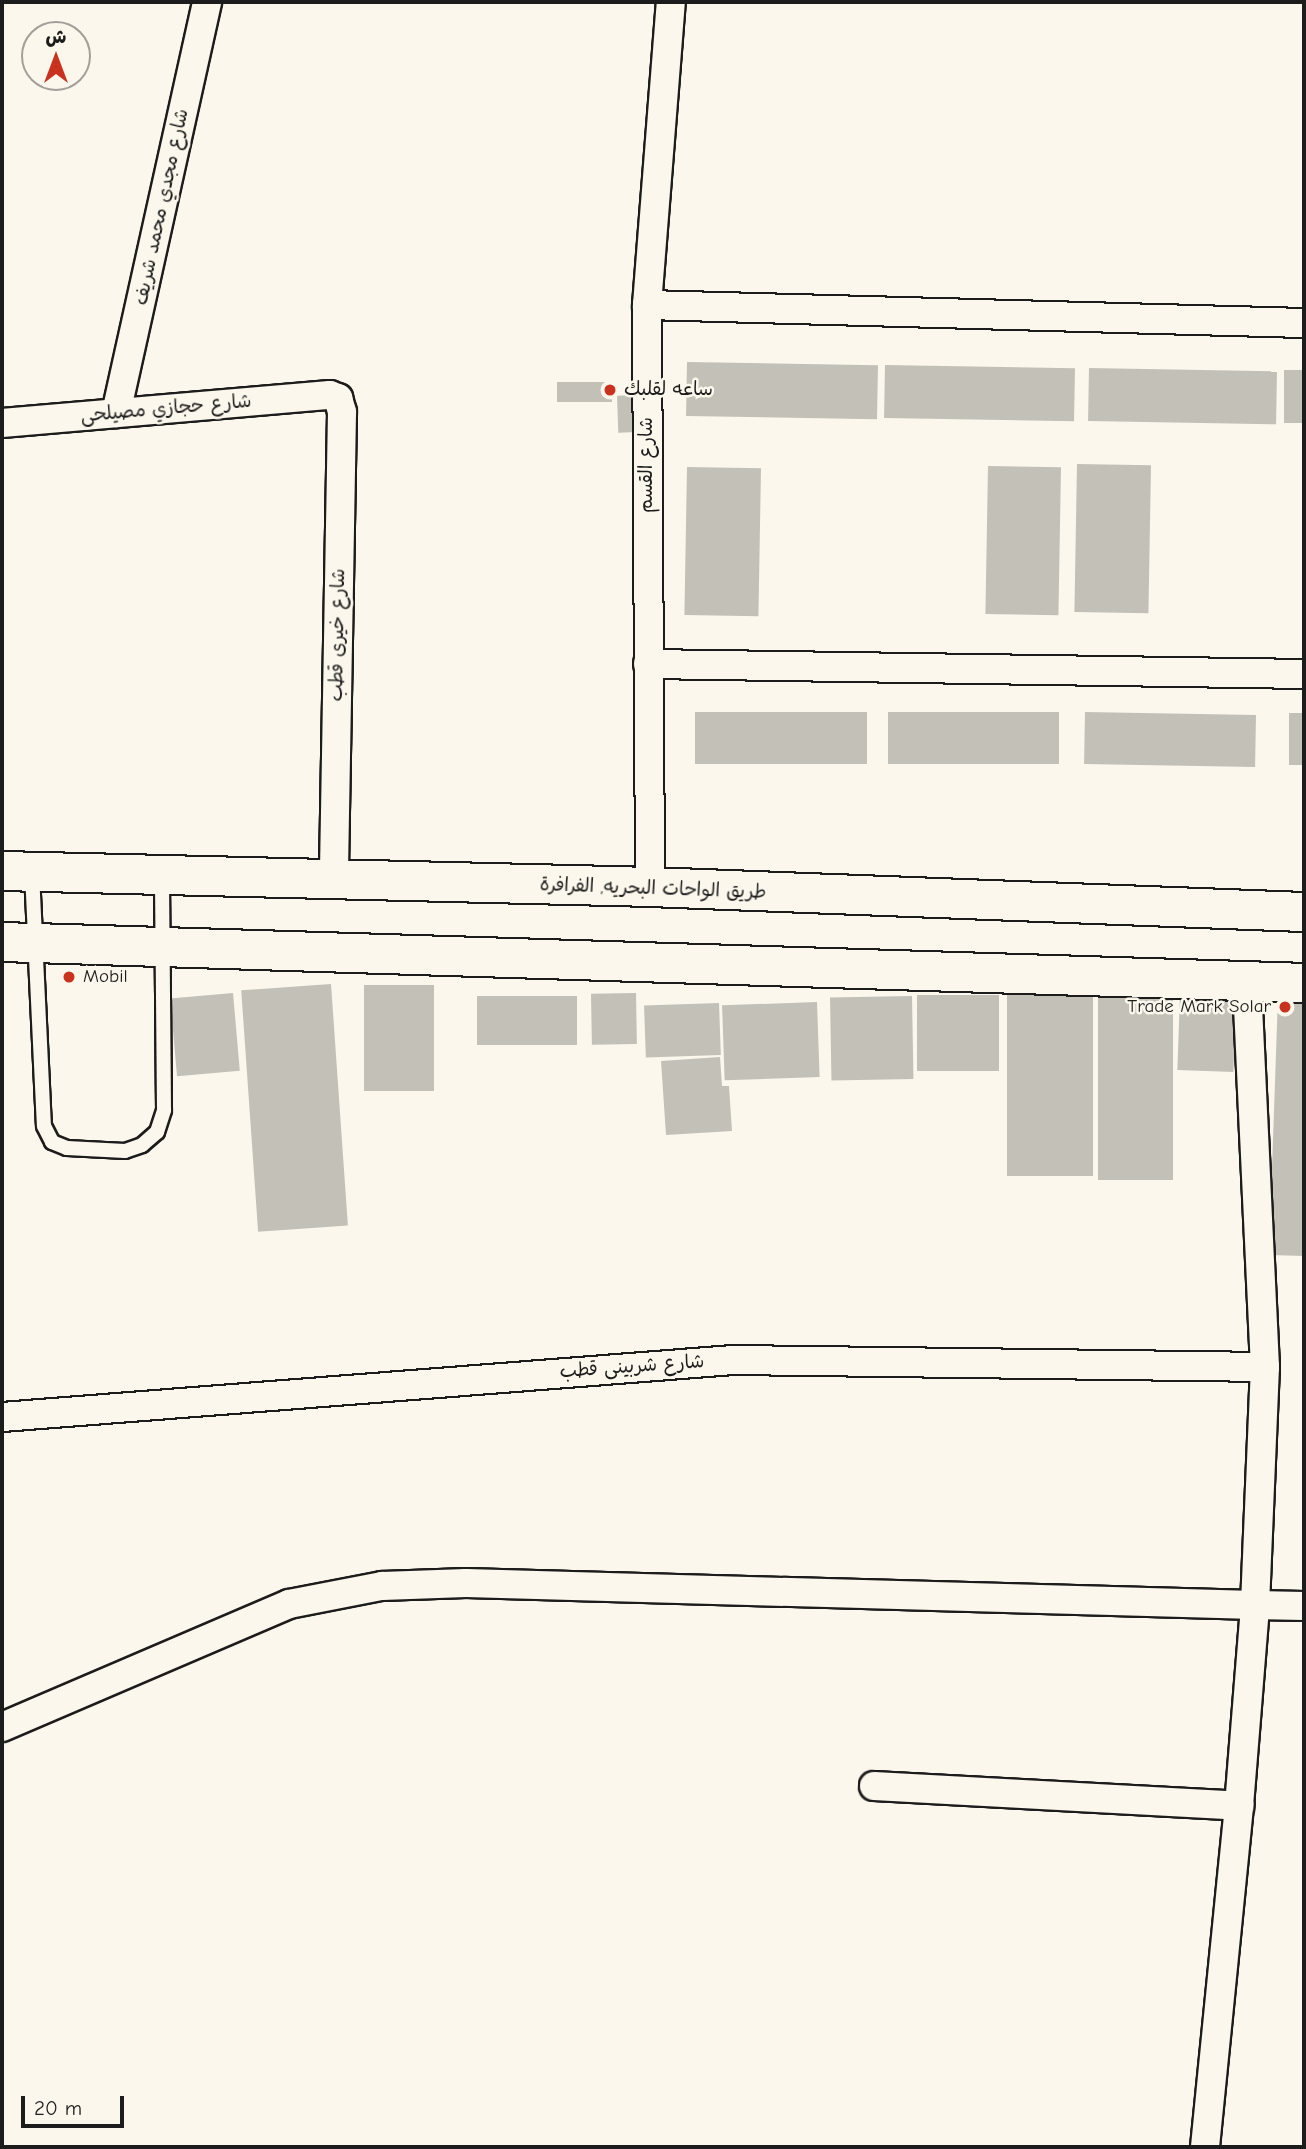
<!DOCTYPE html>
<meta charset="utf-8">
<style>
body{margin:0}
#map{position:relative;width:1306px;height:2149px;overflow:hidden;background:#fbf7ec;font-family:"Comic Neue","Playpen Sans Arabic",sans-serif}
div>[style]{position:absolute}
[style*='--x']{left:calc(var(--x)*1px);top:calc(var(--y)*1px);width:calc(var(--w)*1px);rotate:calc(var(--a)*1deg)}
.building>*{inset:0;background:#c3c0b8;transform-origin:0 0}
.roads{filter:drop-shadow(2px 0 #1c1c1c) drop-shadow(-2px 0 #1c1c1c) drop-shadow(0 2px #1c1c1c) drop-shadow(0 -2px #1c1c1c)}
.lane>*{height:14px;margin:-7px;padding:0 7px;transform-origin:7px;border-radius:7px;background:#fbf7ec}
.street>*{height:28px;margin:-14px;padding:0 14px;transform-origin:14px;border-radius:14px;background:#fbf7ec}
.secondary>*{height:38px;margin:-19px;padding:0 19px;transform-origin:19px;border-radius:19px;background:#fbf7ec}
.dots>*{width:19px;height:19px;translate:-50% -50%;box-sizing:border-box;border:4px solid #fbf7ec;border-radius:50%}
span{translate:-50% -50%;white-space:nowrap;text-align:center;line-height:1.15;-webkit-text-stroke:5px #fbf7ec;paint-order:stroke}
.street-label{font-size:19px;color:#1c1c1c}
.poi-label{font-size:19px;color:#1c1c1c}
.left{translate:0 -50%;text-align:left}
.right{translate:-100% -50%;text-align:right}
.frame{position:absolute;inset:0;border:4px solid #1c1c1c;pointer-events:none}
.north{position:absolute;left:21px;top:21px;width:70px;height:70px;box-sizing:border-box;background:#fbf7ec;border:2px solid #a29f99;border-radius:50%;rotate:0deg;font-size:19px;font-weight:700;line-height:28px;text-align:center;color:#1c1c1c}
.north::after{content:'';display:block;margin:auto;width:24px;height:32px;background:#c8321e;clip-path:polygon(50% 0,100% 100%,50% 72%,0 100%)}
.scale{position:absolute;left:21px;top:2096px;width:103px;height:32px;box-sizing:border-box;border:4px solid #1c1c1c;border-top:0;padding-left:9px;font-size:21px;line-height:24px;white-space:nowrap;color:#1c1c1c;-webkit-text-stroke:5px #fbf7ec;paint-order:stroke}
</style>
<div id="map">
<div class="building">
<i style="left:687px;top:362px;width:191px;height:54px;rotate:1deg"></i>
<i style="left:885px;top:365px;width:190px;height:53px;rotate:1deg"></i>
<i style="left:1089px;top:368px;width:188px;height:53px;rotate:1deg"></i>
<i style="left:1284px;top:370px;width:20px;height:53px"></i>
<i style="left:557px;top:382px;width:55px;height:20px"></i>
<i style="left:636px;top:395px;width:37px;height:19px;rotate:88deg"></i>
<i style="left:1077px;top:464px;width:74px;height:148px;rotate:1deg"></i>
<i style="left:988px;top:466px;width:73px;height:148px;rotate:1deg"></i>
<i style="left:687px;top:467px;width:74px;height:148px;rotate:1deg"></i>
<i style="left:695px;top:712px;width:172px;height:52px"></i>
<i style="left:888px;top:712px;width:171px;height:52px"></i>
<i style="left:1085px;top:712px;width:171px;height:52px;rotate:1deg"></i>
<i style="left:1289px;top:713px;width:15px;height:52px"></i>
<i style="left:331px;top:984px;width:242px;height:90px;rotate:86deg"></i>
<i style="left:364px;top:985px;width:70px;height:106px"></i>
<i style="left:233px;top:993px;width:78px;height:63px;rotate:85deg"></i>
<i style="left:636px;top:993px;width:51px;height:45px;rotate:89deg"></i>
<i style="left:1093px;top:993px;width:183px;height:86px;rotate:90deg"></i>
<i style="left:1180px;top:994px;width:56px;height:76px;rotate:2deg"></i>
<i style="left:917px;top:995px;width:82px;height:76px"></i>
<i style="left:1098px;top:995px;width:75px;height:185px"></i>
<i style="left:577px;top:996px;width:49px;height:100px;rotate:90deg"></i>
<i style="left:912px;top:996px;width:83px;height:82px;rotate:89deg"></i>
<i style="clip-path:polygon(1278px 996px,1304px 997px,1304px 1256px,1269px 1255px)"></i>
<i style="left:817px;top:1002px;width:75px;height:95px;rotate:88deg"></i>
<i style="left:719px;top:1003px;width:52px;height:75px;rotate:88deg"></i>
<i style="clip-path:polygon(720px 1057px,722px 1086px,729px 1086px,732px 1131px,666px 1135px,661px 1061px)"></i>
</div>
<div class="roads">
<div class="lane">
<i style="--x:32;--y:873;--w:253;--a:87.3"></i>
<i style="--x:44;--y:1126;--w:18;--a:63"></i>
<i style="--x:52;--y:1142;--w:16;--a:22"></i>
<i style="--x:67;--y:1148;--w:58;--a:3"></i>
<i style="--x:125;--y:1151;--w:18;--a:-19"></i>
<i style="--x:142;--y:1145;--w:20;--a:-41"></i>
<i style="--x:157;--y:1132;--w:23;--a:-72"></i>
<i style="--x:164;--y:1110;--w:233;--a:-90.5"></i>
</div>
<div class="street">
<i style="--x:647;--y:305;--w:657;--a:1.57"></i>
<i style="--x:116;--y:413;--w:421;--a:-77.5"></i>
<i style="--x:2;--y:423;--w:329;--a:-4.9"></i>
<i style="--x:330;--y:395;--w:9;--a:21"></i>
<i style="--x:338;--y:398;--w:15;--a:74"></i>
<i style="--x:342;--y:412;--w:470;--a:91"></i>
<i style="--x:648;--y:664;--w:656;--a:0.87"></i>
<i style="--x:650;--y:887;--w:582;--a:-90.3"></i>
<i style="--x:647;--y:305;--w:304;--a:-85.5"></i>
<i style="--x:2;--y:1417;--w:733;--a:-4.46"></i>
<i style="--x:733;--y:1360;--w:532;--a:0.75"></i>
<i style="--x:2;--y:1727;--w:312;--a:-23.2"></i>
<i style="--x:289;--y:1604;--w:95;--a:-11"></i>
<i style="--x:382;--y:1586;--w:84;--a:-2"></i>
<i style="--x:466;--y:1583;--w:789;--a:1.6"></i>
<i style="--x:1255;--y:1605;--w:238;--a:-87.6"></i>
<i style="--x:1265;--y:1367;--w:386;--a:-92.7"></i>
<i style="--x:874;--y:1786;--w:366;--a:3.1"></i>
<i style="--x:1205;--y:2147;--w:343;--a:-84.3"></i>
<i style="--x:1239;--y:1806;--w:202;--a:-85.4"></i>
<i style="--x:1255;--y:1605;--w:49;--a:1.2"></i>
</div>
<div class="secondary">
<i style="--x:2;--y:871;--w:648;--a:1.41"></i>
<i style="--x:650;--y:887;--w:654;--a:2.19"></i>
<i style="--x:2;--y:942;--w:1303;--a:1.8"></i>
</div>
</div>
<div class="dots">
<i style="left:610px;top:390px;background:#c8321e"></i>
<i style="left:69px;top:977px;background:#c8321e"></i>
<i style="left:1285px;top:1007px;background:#c8321e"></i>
</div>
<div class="street-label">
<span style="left:162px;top:207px;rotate:-78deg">شارع مجدي محمد شريف</span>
<span style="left:166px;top:409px;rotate:-5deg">شارع حجازي مصيلحى</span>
<span style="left:647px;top:465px;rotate:-90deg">شارع القسم</span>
<span style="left:338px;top:635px;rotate:-89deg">شارع خيرى قطب</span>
<span style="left:653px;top:889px;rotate:2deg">طريق الواحات البحريه, الفرافرة</span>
<span style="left:632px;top:1367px;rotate:-4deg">شارع شربينى قطب</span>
</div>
<div class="poi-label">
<span class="left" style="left:624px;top:390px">ساعه لقلبك</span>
<span class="left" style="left:83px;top:977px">Mobil</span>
<span class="right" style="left:1271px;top:1007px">Trade Mark Solar</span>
</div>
<div class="frame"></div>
<div class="north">ش</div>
<div class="scale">20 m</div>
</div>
